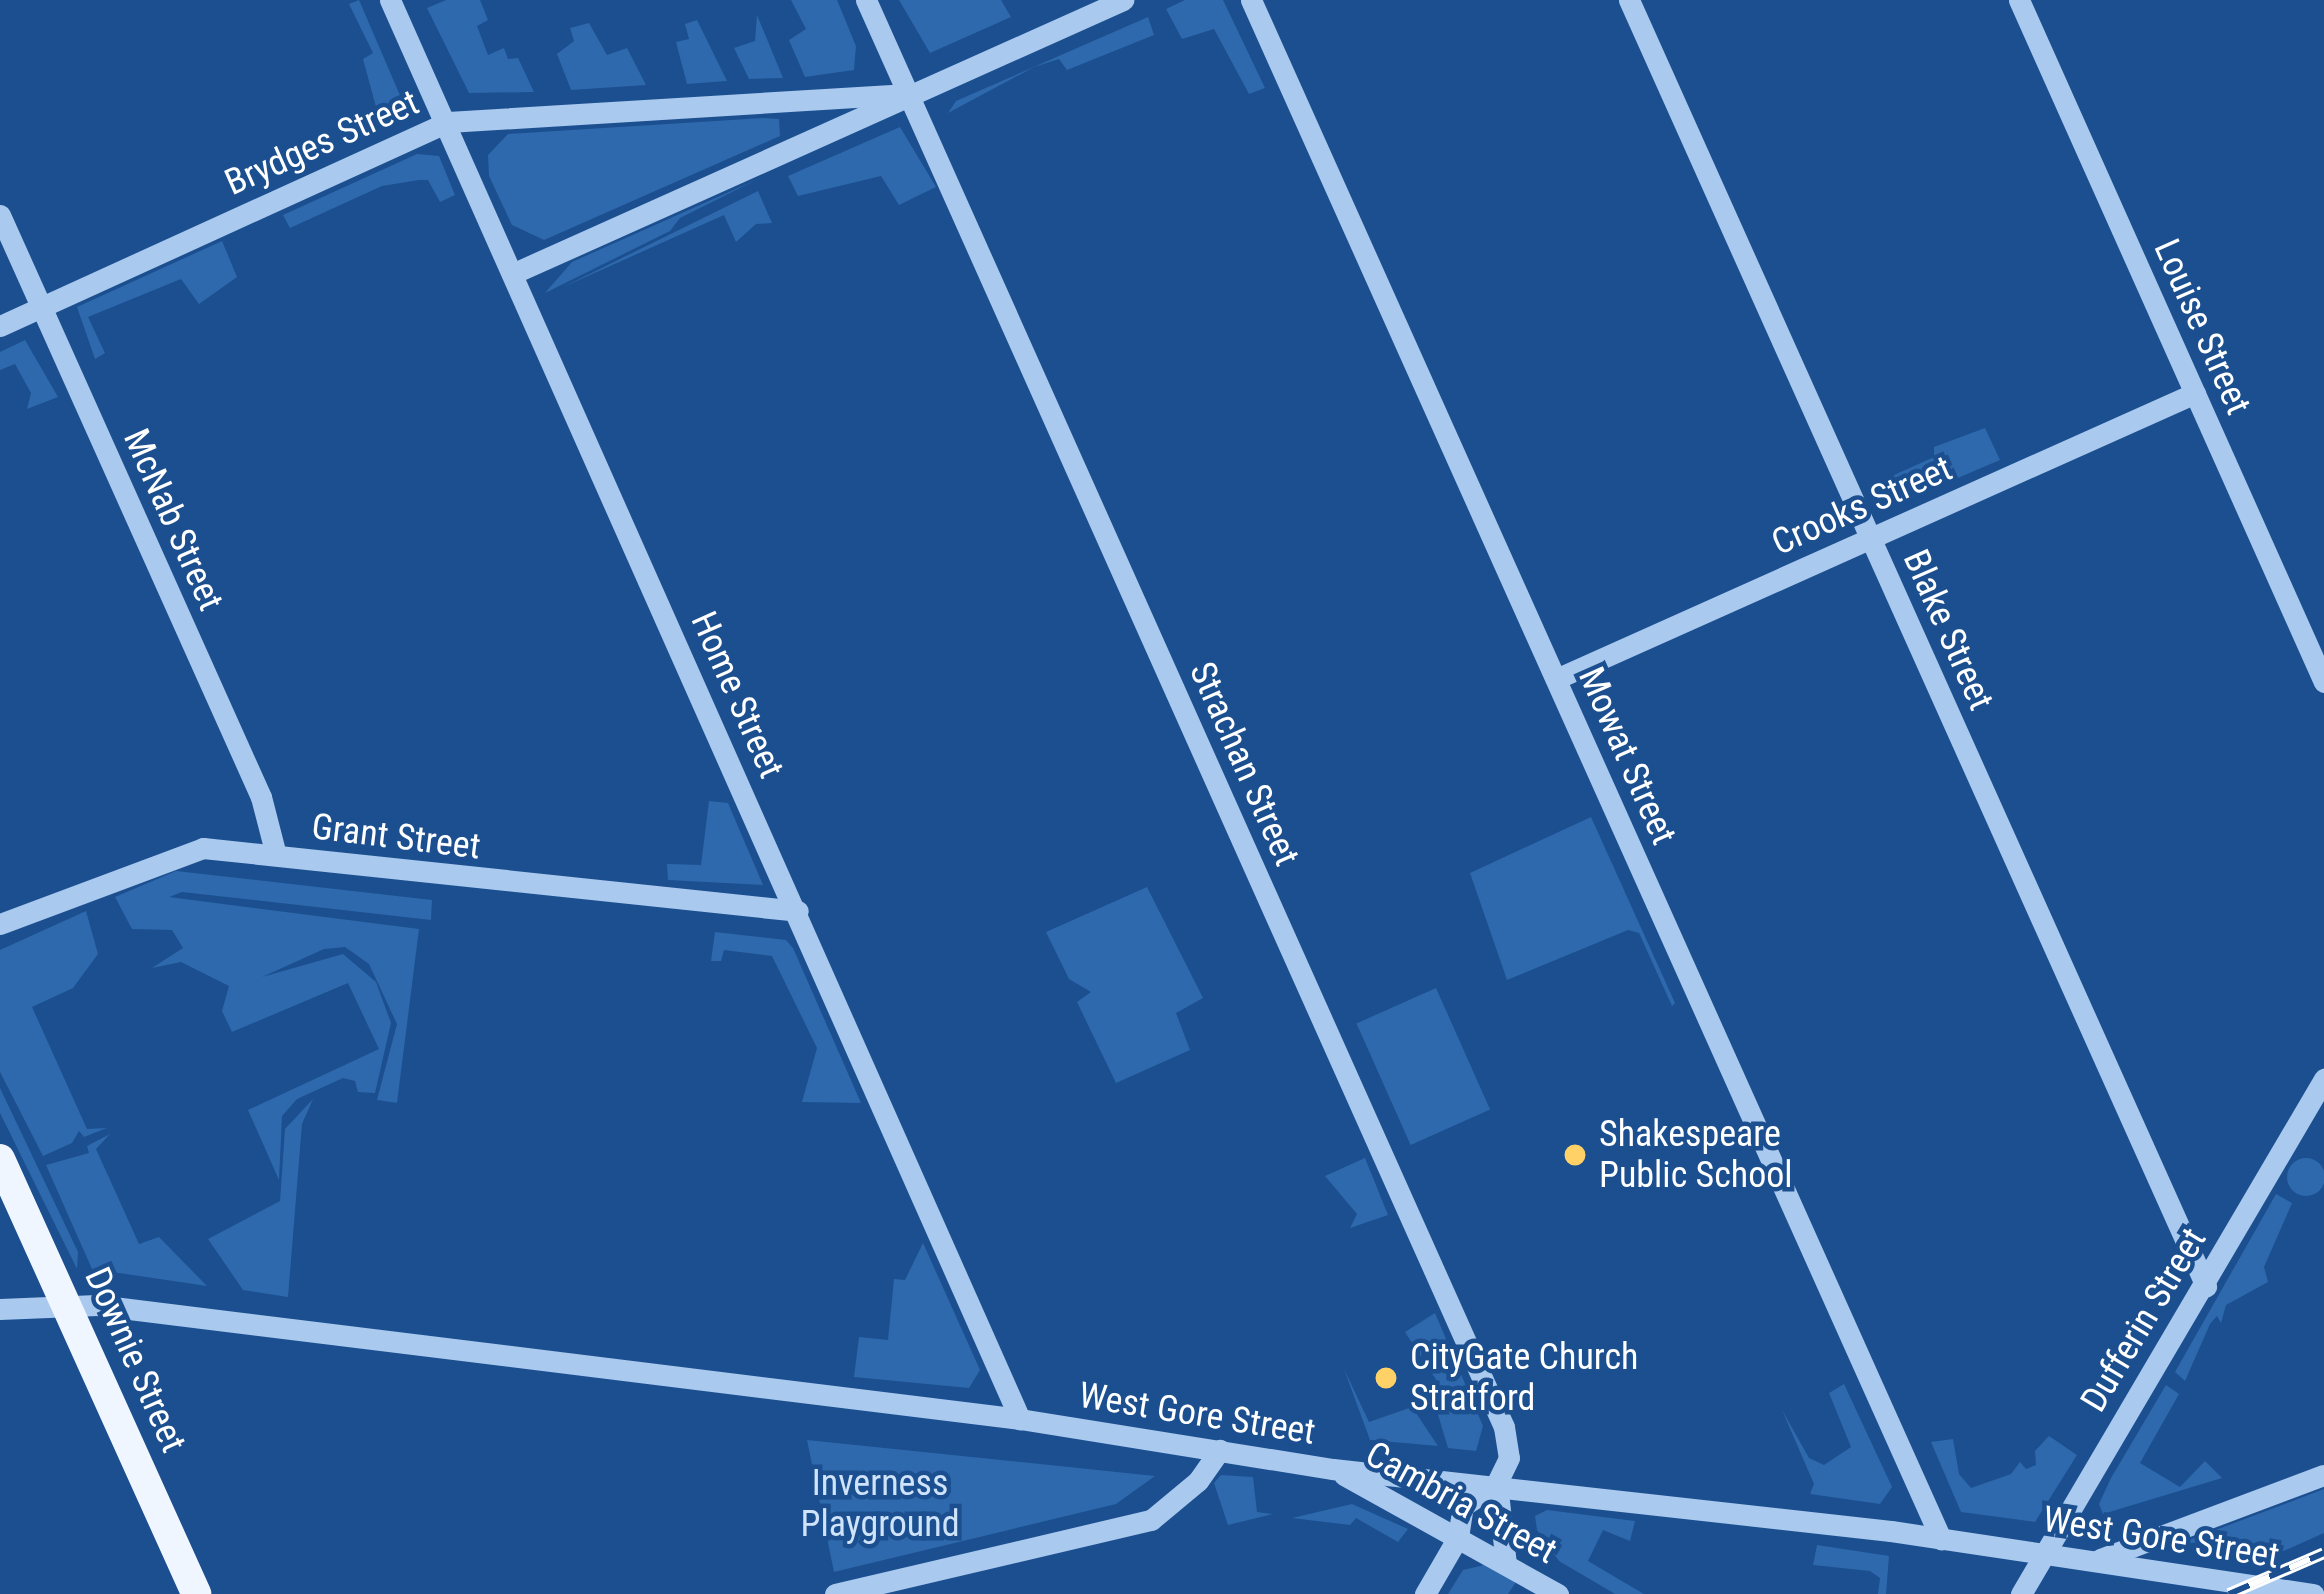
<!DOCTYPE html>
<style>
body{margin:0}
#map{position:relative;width:2324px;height:1594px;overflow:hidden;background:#1b4f8f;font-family:"Roboto Condensed",sans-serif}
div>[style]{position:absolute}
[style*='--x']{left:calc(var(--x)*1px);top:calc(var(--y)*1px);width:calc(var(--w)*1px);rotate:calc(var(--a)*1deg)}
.green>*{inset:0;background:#2e69ad;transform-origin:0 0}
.round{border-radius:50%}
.minor>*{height:21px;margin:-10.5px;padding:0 10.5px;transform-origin:10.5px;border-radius:10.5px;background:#a9c9ee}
.major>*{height:30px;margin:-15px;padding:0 15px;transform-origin:15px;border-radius:15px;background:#f0f6ff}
.rail>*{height:12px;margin-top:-6px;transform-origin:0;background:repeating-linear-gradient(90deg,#1b4f8f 0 22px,#fff 0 44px);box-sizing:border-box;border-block:3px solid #fff}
.dots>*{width:33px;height:33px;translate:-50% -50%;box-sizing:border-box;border:6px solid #1b4f8f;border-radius:50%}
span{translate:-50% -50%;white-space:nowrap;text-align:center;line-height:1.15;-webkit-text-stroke:9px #1b4f8f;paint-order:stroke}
.street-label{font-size:36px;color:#fff}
.poi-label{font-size:36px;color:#fff}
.left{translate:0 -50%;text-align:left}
.park-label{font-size:36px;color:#cfe3fa}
</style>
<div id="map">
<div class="green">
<i style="clip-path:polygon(359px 0,405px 107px,401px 117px,364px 135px,365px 114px,376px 107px,363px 59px,373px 53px,349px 4px)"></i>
<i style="clip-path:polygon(446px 0,480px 0,488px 20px,477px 26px,488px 55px,504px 48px,508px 59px,518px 58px,534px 92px,469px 93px,427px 8px)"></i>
<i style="clip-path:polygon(791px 0,837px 0,856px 46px,854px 70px,805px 77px,789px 40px,806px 29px)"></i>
<i style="clip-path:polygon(899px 0,1001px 0,1011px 17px,930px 53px)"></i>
<i style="clip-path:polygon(1185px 0,1223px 0,1265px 88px,1249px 94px,1214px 29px,1182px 39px,1166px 9px)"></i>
<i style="clip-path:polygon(757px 15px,783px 78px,749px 79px,734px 48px,755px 41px)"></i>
<i style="clip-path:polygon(1148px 17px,1154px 35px,1067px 70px,1059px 59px,1034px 67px,948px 113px,956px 101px)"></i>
<i style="clip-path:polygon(697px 20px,727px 81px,687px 84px,676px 42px,689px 39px,685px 24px)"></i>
<i style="clip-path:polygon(589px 23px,607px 55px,627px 48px,646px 85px,571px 90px,557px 54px,574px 41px,570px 28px)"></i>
<i style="clip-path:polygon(763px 118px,779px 119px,780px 136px,544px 240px,512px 225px,489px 176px,488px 155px,508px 134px)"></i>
<i style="clip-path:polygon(900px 127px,936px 187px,899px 205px,881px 176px,798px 196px,788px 176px)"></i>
<i style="clip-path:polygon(417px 154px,439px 156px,455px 195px,440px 202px,428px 180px,419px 180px,382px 186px,290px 228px,283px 215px)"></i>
<i style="clip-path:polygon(756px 180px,680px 218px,670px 231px,545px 293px,572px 262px)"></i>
<i style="clip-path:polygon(758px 191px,772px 223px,756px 224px,736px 242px,724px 215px,561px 288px)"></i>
<i style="clip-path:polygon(222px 241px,237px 277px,199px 304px,181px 279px,88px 317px,105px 353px,95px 359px,77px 307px)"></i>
<i style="clip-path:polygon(25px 340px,58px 397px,27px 409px,31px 393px,15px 364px,0 370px,0 352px)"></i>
<i style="clip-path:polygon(1985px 428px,2000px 460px,1899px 503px,1884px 497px,1876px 479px,1900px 492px,1902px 480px,1892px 476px,1934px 457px,1934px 447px)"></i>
<i style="clip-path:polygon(709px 801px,728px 803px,763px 885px,668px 880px,667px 864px,701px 865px)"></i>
<i style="clip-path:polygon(1591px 817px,1675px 1003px,1672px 1006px,1639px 933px,1628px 930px,1507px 980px,1470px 873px)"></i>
<i style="clip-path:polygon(176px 871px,432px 900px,431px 920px,182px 892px,169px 897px,419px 929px,397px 1103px,377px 1100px,397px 1024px,369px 964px,345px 947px,324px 949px,262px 977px,343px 954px,376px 982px,391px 1023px,375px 1093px,358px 1092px,355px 1081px,343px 1078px,297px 1099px,282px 1116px,279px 1180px,248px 1110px,379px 1049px,348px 983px,232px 1032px,222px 1011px,229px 986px,181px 962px,152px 968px,183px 948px,172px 930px,132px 929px,115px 897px)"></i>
<i style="clip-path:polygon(1147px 887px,1203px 998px,1176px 1013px,1190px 1050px,1116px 1083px,1077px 1002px,1091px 992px,1069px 979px,1046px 932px)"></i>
<i style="clip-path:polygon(86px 911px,98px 954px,73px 988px,32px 1007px,87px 1129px,107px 1128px,84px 1137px,79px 1131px,72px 1143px,43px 1156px,0 1072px,0 950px)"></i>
<i style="clip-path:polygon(715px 932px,786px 940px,793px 948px,861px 1103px,802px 1102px,817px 1048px,772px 956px,724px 950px,721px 961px,711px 961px)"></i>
<i style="left:1436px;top:988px;width:133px;height:87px;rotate:66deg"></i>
<i style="clip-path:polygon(0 1088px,78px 1252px,77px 1269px,0 1113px)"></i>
<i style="clip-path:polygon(313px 1099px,302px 1124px,288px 1297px,243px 1290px,208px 1239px,280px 1201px,285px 1129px)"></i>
<i style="clip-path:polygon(110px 1134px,96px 1149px,139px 1244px,159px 1237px,207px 1286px,92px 1269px,46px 1165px,89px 1153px,87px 1146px)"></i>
<i style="clip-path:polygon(1365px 1158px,1388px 1215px,1350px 1228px,1357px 1214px,1325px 1176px)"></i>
<i class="round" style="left:2287px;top:1158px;width:38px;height:38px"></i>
<i style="clip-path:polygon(2276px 1194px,2292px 1203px,2264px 1267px,2268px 1282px,2226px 1305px,2221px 1323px,2217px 1316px,2210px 1324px,2185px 1381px,2175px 1372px)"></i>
<i style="clip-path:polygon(923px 1243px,980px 1370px,969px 1388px,854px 1377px,859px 1337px,888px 1340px,894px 1279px,905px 1280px)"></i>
<i style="clip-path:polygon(1435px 1313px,1483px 1426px,1476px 1451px,1448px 1448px,1436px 1408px,1439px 1384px,1405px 1332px)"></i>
<i style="clip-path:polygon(1344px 1369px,1369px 1422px,1412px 1407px,1438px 1446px,1370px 1440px)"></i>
<i style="clip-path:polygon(1844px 1384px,1892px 1487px,1880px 1504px,1810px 1494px,1814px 1484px,1782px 1410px,1809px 1458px,1824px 1465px,1851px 1447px,1829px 1393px)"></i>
<i style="clip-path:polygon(2166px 1385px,2179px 1394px,2140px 1463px,2180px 1487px,2205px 1461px,2222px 1478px,2103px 1514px,2099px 1504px,2111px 1478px)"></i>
<i style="clip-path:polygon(2049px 1436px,2077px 1455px,2035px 1522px,1961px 1512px,1931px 1442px,1953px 1439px,1959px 1474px,1971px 1488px,2011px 1474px,2020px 1462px,2026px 1469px,2036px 1465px,2035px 1451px)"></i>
<i style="clip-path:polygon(807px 1440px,1155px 1476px,1116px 1504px,834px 1572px)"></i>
<i style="clip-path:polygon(1221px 1475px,1253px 1477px,1257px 1512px,1273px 1514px,1228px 1525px,1214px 1483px)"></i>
<i style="clip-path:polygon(2324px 1489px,2324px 1533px,2277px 1554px,2184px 1542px)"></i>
<i style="clip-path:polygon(1352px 1504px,1408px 1529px,1398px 1542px,1356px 1518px,1350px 1525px,1292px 1518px)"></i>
<i style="clip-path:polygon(1547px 1510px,1635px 1521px,1630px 1541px,1603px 1530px,1588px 1561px,1644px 1594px,1615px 1594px,1559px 1561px,1537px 1530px,1535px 1516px)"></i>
<i style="clip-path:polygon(1817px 1545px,1889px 1556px,1886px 1594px,1878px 1594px,1880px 1578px,1870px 1571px,1813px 1565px)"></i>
<i style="clip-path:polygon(1484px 1565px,1516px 1582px,1508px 1594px,1448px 1594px,1463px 1570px)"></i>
</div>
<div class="minor">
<i style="--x:390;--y:0;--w:1553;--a:66.06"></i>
<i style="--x:866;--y:0;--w:1563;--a:65.91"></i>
<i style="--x:1504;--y:1427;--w:31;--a:81"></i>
<i style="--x:1509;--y:1458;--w:28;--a:116"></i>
<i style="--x:1497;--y:1483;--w:81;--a:83.7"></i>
<i style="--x:1251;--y:0;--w:1687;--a:65.85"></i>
<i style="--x:1629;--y:0;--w:1410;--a:65.84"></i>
<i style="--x:2019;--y:0;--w:747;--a:65.91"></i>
<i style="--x:0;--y:215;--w:638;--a:65.85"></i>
<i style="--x:261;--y:797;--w:60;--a:75.5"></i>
<i style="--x:512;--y:274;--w:670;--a:-24.15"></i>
<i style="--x:0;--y:326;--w:492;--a:-24.5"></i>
<i style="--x:448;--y:122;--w:461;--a:-3.5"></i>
<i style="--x:1556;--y:679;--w:700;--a:-24.11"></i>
<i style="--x:0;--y:924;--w:217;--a:-20.5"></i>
<i style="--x:203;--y:848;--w:598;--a:6.04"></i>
<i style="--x:0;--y:1309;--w:97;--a:-2.4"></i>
<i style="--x:97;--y:1305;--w:930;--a:7.04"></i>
<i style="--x:1020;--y:1419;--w:317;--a:9.1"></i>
<i style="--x:1333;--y:1469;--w:561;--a:6.34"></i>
<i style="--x:1891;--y:1531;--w:427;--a:8.5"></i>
<i style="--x:1344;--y:1475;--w:245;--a:29.1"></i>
<i style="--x:2100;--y:1559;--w:239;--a:-20.6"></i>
<i style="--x:835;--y:1594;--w:325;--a:-13.2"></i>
<i style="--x:1151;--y:1520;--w:61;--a:-39.7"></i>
<i style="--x:1198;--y:1481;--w:38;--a:-55"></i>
<i style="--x:1425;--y:1594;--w:66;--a:-59.9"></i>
<i style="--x:1458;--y:1537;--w:31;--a:-81"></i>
<i style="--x:1463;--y:1506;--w:40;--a:-32.9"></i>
<i style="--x:2021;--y:1594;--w:598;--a:-59.53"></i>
</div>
<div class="major">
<i style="--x:0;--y:1159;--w:477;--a:65.7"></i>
</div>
<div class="rail">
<i style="--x:2229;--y:1594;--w:103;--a:-23.3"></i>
</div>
<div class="dots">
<i style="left:1575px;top:1155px;background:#ffd166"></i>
<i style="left:1386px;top:1378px;background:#ffd166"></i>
</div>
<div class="street-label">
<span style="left:322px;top:143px;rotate:-24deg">Brydges Street</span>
<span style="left:2202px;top:327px;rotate:66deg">Louise Street</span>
<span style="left:1862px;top:506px;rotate:-24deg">Crooks Street</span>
<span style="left:173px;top:520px;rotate:66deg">McNab Street</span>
<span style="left:1948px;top:630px;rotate:66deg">Blake Street</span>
<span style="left:737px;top:695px;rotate:66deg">Home Street</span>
<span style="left:1627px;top:756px;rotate:66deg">Mowat Street</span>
<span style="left:1244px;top:764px;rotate:66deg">Strachan Street</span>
<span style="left:396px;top:837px;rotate:7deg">Grant Street</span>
<span style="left:2144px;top:1320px;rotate:-59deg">Dufferin Street</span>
<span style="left:135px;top:1360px;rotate:66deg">Downie Street</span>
<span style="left:1197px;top:1414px;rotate:9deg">West Gore Street</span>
<span style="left:1461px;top:1503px;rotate:29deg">Cambria Street</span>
<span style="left:2161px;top:1538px;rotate:9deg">West Gore Street</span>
</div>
<div class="poi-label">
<span class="left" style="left:1599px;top:1155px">Shakespeare<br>Public School</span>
<span class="left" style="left:1410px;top:1378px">CityGate Church<br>Stratford</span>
</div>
<div class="park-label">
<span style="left:880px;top:1504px">Inverness<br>Playground</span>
</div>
</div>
